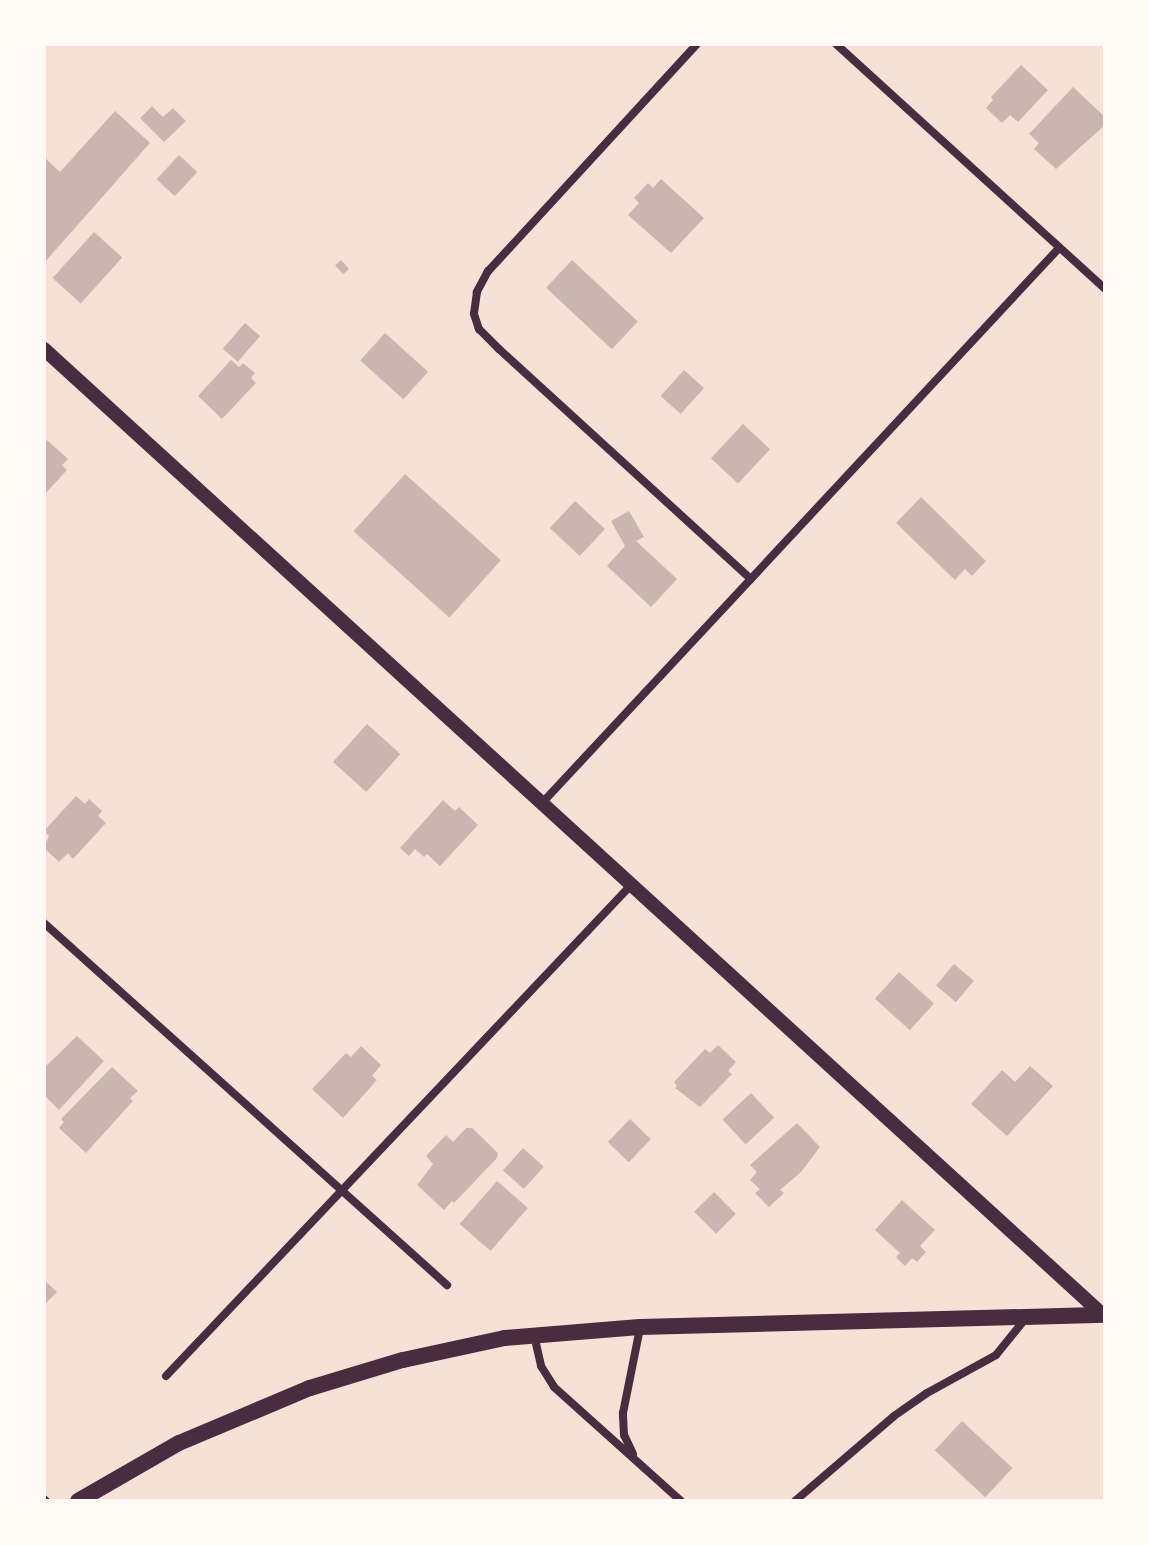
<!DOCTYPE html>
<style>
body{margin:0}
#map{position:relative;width:1149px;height:1545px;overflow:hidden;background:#f7e1d7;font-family:Lato,sans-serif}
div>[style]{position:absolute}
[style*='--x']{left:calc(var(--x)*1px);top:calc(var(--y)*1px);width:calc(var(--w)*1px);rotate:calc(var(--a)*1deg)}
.building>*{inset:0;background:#ccb4b1;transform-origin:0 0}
.minor>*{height:8px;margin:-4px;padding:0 4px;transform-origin:4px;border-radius:4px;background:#4a2c40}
.tertiary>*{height:14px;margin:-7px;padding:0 7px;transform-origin:7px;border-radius:7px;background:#4a2c40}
.secondary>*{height:16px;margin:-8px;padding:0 8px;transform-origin:8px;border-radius:8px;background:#4a2c40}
span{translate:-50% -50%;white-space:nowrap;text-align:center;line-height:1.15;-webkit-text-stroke:6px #fffaf5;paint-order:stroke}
.frame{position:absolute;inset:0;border:46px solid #fffaf5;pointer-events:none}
</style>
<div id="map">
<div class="building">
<i style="clip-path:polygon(1021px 65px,1048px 90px,1018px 122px,1010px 115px,1002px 123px,986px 108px,993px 100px,991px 97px)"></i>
<i style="clip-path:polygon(1073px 87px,1105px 117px,1105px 125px,1056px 169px,1034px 149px,1039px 143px,1029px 134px)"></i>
<i style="clip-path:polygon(152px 106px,163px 117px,173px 108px,186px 121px,164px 142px,140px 118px)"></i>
<i style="clip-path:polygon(115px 111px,150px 143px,44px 263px,44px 157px,60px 172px)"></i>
<i style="left:179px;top:155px;width:25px;height:33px;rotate:43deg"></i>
<i style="clip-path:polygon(661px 179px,704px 218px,671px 253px,628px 215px,639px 203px,634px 198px,648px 183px,653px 188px)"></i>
<i style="left:94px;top:232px;width:38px;height:62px;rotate:42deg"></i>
<i style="left:341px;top:260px;width:12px;height:8px;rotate:48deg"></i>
<i style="left:572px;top:260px;width:90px;height:38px;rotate:43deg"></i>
<i style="left:245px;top:323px;width:20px;height:34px;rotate:41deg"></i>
<i style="left:385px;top:333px;width:58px;height:37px;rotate:42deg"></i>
<i style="clip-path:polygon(231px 360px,239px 367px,243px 363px,255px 373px,251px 378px,256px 383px,222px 419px,198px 396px)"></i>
<i style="left:684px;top:370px;width:27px;height:35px;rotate:42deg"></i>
<i style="left:743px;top:424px;width:37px;height:47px;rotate:43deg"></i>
<i style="clip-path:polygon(47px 440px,68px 459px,62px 465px,67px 470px,44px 495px,44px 443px)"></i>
<i style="left:405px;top:474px;width:129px;height:77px;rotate:42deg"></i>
<i style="clip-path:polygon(921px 497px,986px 561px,972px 576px,965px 569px,955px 580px,896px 523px)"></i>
<i style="left:575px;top:501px;width:41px;height:37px;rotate:43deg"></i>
<i style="clip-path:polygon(629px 511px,644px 537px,636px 541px,677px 579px,651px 607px,607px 566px,625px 546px,611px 521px)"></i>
<i style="left:367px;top:724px;width:45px;height:51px;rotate:42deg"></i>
<i style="clip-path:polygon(76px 796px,85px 804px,89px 799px,102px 811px,98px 816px,106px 823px,73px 859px,68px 853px,59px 862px,44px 848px,49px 836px,44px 831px)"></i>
<i style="clip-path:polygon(443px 800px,455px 811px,459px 807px,478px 825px,440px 866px,427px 854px,424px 857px,415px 849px,409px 856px,400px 848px)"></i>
<i style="left:954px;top:964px;width:26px;height:28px;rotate:40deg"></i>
<i style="left:899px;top:972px;width:47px;height:36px;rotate:42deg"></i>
<i style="clip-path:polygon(77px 1036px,104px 1061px,59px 1110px,44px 1095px,44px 1068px)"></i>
<i style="clip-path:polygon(718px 1045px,736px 1062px,728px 1071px,732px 1074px,700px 1107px,675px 1088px,677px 1086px,674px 1082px,705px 1049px,710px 1053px)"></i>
<i style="clip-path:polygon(361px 1046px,381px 1065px,372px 1076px,377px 1080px,343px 1118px,312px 1089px,346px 1053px,351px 1057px)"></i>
<i style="clip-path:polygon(1030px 1066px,1053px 1086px,1007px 1136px,971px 1104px,1002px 1070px,1015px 1082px)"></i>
<i style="clip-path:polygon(112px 1067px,138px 1091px,130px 1098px,133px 1101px,86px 1153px,59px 1128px,64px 1122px,61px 1119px)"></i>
<i style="left:751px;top:1093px;width:34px;height:39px;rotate:47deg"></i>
<i style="left:630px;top:1119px;width:29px;height:32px;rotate:44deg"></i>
<i style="clip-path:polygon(797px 1123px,820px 1147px,801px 1172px,780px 1190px,784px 1193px,769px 1207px,755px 1193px,760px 1189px,750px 1180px,757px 1172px,750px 1165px)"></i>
<i style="clip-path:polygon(466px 1128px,472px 1128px,498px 1153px,497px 1158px,454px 1203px,452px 1201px,444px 1210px,417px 1185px,433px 1164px,426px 1156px,446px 1135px,453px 1142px)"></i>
<i style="left:523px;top:1148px;width:28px;height:30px;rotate:42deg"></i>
<i style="left:497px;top:1181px;width:41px;height:57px;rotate:41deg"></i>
<i style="left:714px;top:1192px;width:31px;height:28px;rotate:45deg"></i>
<i style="clip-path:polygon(902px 1200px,935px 1230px,920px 1246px,926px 1252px,917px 1262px,912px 1258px,905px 1266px,896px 1257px,900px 1253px,875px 1230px)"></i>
<i style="clip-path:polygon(44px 1280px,57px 1292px,44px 1305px)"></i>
<i style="left:962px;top:1421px;width:69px;height:40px;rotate:43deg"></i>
</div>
<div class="minor">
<i style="--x:697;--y:44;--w:309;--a:132.6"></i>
<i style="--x:488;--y:271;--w:24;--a:118"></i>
<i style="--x:477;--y:292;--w:22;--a:98"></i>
<i style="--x:474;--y:314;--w:16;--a:72"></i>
<i style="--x:479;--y:329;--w:28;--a:45"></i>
<i style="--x:499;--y:349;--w:341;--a:42.4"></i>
<i style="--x:836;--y:44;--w:364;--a:42.3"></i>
<i style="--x:543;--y:802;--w:757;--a:-47.03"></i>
<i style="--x:44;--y:923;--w:542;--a:41.93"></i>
<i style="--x:534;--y:1335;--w:32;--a:77"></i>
<i style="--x:541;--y:1366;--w:25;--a:58"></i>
<i style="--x:554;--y:1387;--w:171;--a:41.9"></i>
<i style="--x:166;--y:1376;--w:678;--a:-46.55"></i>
<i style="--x:633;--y:1454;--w:21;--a:-115"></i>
<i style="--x:624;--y:1435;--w:22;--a:-93"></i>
<i style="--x:623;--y:1413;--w:87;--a:-78.7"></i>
<i style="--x:44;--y:1499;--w:3;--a:45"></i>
<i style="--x:795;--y:1501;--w:130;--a:-40.6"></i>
<i style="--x:894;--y:1416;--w:40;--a:-34.9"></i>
<i style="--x:927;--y:1393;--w:79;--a:-28.8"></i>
<i style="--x:996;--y:1355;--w:48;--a:-51"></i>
</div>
<div class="tertiary">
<i style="--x:44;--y:349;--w:1433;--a:42.37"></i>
</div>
<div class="secondary">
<i style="--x:78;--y:1501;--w:116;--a:-29.9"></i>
<i style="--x:179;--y:1443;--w:142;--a:-22.8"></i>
<i style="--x:310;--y:1388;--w:97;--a:-16.8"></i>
<i style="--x:403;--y:1360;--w:104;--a:-12.2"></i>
<i style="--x:505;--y:1338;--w:135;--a:-4.7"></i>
<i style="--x:640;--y:1327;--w:465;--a:-1.5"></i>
</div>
<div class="frame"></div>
</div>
